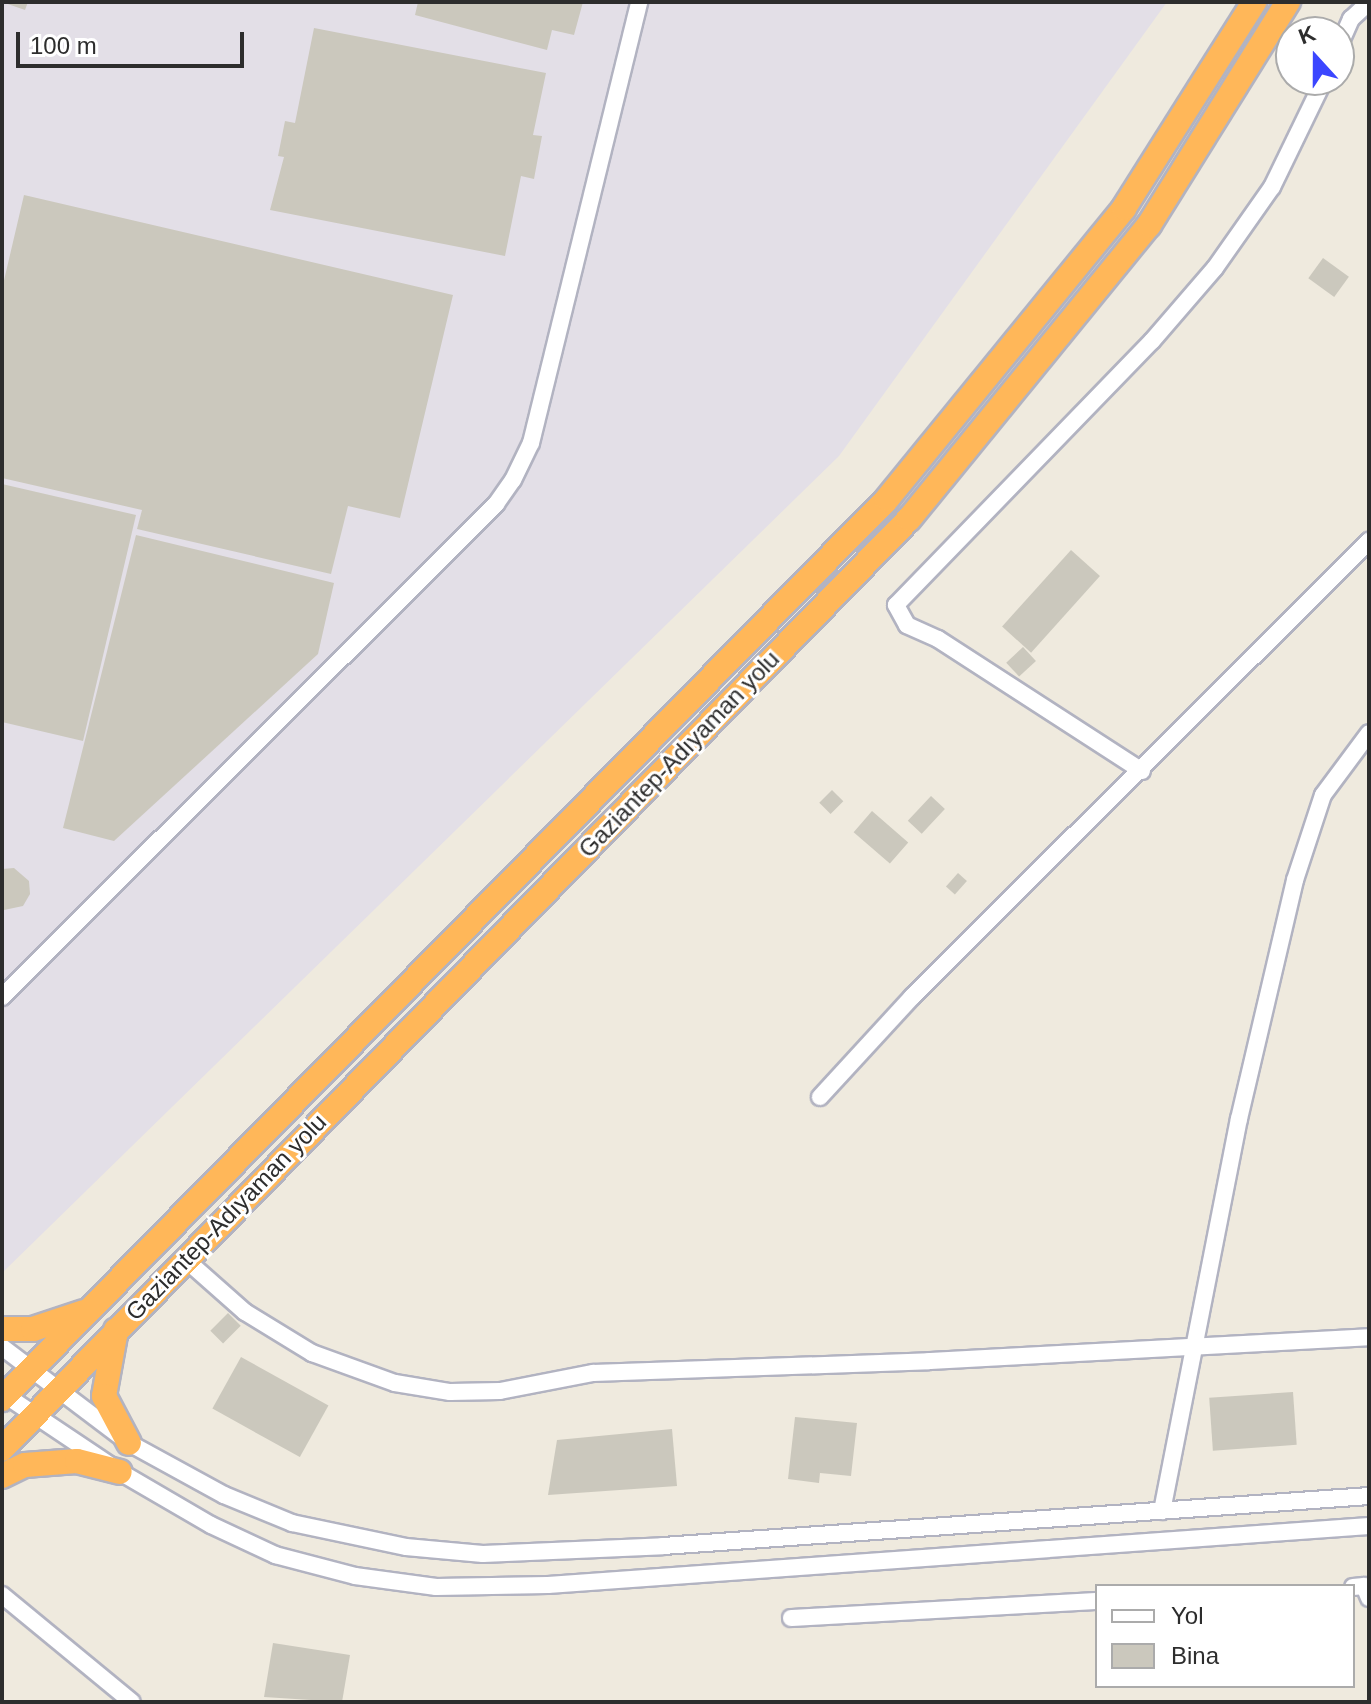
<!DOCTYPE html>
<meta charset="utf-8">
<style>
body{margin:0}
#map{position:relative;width:1371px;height:1704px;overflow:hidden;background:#efeade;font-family:Helvetica,sans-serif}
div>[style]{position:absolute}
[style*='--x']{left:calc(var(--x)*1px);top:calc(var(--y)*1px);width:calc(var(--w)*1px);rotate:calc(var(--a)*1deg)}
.industrial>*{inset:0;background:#e3dfe7}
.building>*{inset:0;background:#cbc8bd;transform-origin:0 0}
.roads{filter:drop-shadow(2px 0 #b2b3c1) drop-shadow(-2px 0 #b2b3c1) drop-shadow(0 2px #b2b3c1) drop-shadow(0 -2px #b2b3c1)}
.minor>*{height:16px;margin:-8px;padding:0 8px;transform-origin:8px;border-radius:8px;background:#fff}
.highway>*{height:24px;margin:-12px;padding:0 12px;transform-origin:12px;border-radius:12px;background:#ffb759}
span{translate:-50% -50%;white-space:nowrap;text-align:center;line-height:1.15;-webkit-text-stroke:6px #fff;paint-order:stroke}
.street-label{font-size:24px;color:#2d2d2d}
.frame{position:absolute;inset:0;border:4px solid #2d2d2d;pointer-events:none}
.legend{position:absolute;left:1095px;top:1584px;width:260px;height:104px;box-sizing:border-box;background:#fff;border:2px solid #ababab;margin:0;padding:10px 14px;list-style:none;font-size:24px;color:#2d2d2d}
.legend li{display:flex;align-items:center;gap:16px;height:40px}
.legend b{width:40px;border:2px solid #ababab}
.north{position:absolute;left:1275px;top:16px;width:80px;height:80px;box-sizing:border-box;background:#fff;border:2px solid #ababab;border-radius:50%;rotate:339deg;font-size:22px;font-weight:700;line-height:32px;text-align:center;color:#2d2d2d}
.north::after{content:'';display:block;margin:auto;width:28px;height:36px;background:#3b46ff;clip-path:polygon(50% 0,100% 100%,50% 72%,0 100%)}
.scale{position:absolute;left:16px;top:32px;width:228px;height:36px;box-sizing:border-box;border:4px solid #2d2d2d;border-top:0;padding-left:10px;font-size:24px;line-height:28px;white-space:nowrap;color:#2d2d2d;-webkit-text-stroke:6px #fff;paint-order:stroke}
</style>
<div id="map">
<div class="industrial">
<i style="clip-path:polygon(2px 2px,1167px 2px,839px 456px,2px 1273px)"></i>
</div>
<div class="building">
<i style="clip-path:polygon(2px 2px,28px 2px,25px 10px)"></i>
<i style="clip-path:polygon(418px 2px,583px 2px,574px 35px,552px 30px,547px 50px,415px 15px)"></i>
<i style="clip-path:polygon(314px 28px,546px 73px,533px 135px,542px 136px,534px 179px,521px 176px,505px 256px,270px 210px,284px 157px,278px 156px,285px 121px,295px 123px)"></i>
<i style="clip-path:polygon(24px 195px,453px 295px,400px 518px,348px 506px,331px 574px,137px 529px,142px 510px,2px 478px,2px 289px)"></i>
<i style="left:1323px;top:258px;width:32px;height:25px;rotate:36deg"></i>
<i style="clip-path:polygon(2px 484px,136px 515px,83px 741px,2px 722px)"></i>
<i style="clip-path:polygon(136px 535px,334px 583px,318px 654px,114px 841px,63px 828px)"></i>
<i style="left:1071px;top:550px;width:39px;height:103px;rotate:42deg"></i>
<i style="left:1023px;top:647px;width:19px;height:23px;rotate:47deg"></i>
<i style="left:832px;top:790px;width:16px;height:18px;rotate:45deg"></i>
<i style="left:931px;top:796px;width:19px;height:34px;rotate:43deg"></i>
<i style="left:872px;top:811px;width:48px;height:28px;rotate:41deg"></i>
<i style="clip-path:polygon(14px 868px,29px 881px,30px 894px,23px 906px,4px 910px,2px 869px)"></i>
<i style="left:958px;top:873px;width:12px;height:18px;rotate:42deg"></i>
<i style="left:228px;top:1313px;width:18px;height:25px;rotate:45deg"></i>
<i style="left:241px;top:1357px;width:100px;height:59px;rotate:29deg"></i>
<i style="left:1293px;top:1392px;width:53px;height:84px;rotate:86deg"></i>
<i style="clip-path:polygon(795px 1417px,857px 1423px,851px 1476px,820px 1473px,819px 1483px,788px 1479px)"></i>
<i style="clip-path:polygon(672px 1429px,677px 1486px,548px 1495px,557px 1440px)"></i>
<i style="clip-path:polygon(273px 1643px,350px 1655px,342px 1702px,264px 1697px)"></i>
</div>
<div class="roads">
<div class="minor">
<i style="--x:1339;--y:46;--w:30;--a:-66"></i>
<i style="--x:1351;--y:19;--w:23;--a:-43"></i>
<i style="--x:1142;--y:771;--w:243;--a:-147.1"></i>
<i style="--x:938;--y:639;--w:34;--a:-156"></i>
<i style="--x:907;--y:625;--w:23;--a:-119"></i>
<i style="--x:896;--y:605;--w:368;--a:-45.9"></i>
<i style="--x:1152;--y:341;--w:96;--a:-49.2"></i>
<i style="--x:1215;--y:268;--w:99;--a:-54.9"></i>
<i style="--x:1272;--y:187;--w:119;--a:-64.1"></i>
<i style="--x:2;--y:997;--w:698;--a:-44.94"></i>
<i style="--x:496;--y:504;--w:29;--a:-55"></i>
<i style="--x:513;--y:480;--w:41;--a:-64.1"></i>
<i style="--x:531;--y:443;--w:454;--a:-76.2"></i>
<i style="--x:820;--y:1097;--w:136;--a:-47.4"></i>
<i style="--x:912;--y:997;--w:646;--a:-44.94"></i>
<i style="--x:185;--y:1259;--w:80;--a:41.5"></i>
<i style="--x:245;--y:1312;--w:79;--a:31.5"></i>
<i style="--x:312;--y:1353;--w:88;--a:19.9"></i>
<i style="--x:395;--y:1383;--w:56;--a:9.3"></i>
<i style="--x:450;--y:1392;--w:50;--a:-1.1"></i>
<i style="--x:500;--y:1391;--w:95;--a:-11"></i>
<i style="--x:593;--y:1373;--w:336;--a:-2"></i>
<i style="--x:929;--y:1361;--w:441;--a:-3.1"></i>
<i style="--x:2;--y:1347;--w:159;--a:37.1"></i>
<i style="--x:129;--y:1443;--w:108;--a:28.7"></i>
<i style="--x:224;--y:1495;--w:74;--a:22.4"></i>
<i style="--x:292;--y:1523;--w:116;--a:11.9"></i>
<i style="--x:406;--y:1547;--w:77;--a:5.2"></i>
<i style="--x:483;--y:1554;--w:180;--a:-2.5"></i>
<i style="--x:663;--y:1546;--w:708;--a:-4.05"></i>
<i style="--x:2;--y:1393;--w:142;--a:33.8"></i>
<i style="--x:120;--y:1472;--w:105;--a:30.2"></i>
<i style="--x:211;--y:1525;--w:71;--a:25.1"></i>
<i style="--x:275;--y:1555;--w:83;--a:14.7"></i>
<i style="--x:355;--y:1576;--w:82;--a:7.7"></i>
<i style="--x:436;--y:1587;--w:112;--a:-1"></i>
<i style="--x:548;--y:1585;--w:823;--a:-4.11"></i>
<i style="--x:1162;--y:1511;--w:399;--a:-78.9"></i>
<i style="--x:1239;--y:1119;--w:245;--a:-76.8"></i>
<i style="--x:1295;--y:880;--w:89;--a:-71.8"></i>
<i style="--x:1323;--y:795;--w:77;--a:-53.4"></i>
<i style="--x:1353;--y:1587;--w:11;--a:-5"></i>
<i style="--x:1364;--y:1586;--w:13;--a:67"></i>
<i style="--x:2;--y:1595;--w:168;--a:39.5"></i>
<i style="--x:791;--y:1618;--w:306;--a:-3.2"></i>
</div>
<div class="highway">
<i style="--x:2;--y:1329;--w:31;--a:0"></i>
<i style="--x:33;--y:1329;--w:54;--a:-18.4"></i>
<i style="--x:116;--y:1330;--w:67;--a:100.3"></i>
<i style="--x:104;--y:1396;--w:53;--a:62"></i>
<i style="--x:2;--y:1399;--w:1262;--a:-45.48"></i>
<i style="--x:887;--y:499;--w:375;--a:-50.8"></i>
<i style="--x:1124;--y:208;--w:244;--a:-57.7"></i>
<i style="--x:2;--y:1449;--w:1299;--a:-45.72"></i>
<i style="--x:909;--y:519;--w:380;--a:-50.8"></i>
<i style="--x:1149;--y:225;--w:263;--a:-58.1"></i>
<i style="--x:2;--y:1476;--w:25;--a:-26"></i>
<i style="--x:25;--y:1465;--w:52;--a:-4.4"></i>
<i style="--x:77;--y:1461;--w:44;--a:14.3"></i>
</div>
</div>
<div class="street-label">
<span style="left:679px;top:754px;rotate:-46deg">Gaziantep-Adıyaman yolu</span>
<span style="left:226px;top:1217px;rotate:-46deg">Gaziantep-Adıyaman yolu</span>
</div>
<div class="frame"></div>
<ul class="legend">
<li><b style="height:10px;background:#fff"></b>Yol</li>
<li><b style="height:22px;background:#cbc8bd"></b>Bina</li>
</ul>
<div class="north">K</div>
<div class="scale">100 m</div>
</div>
